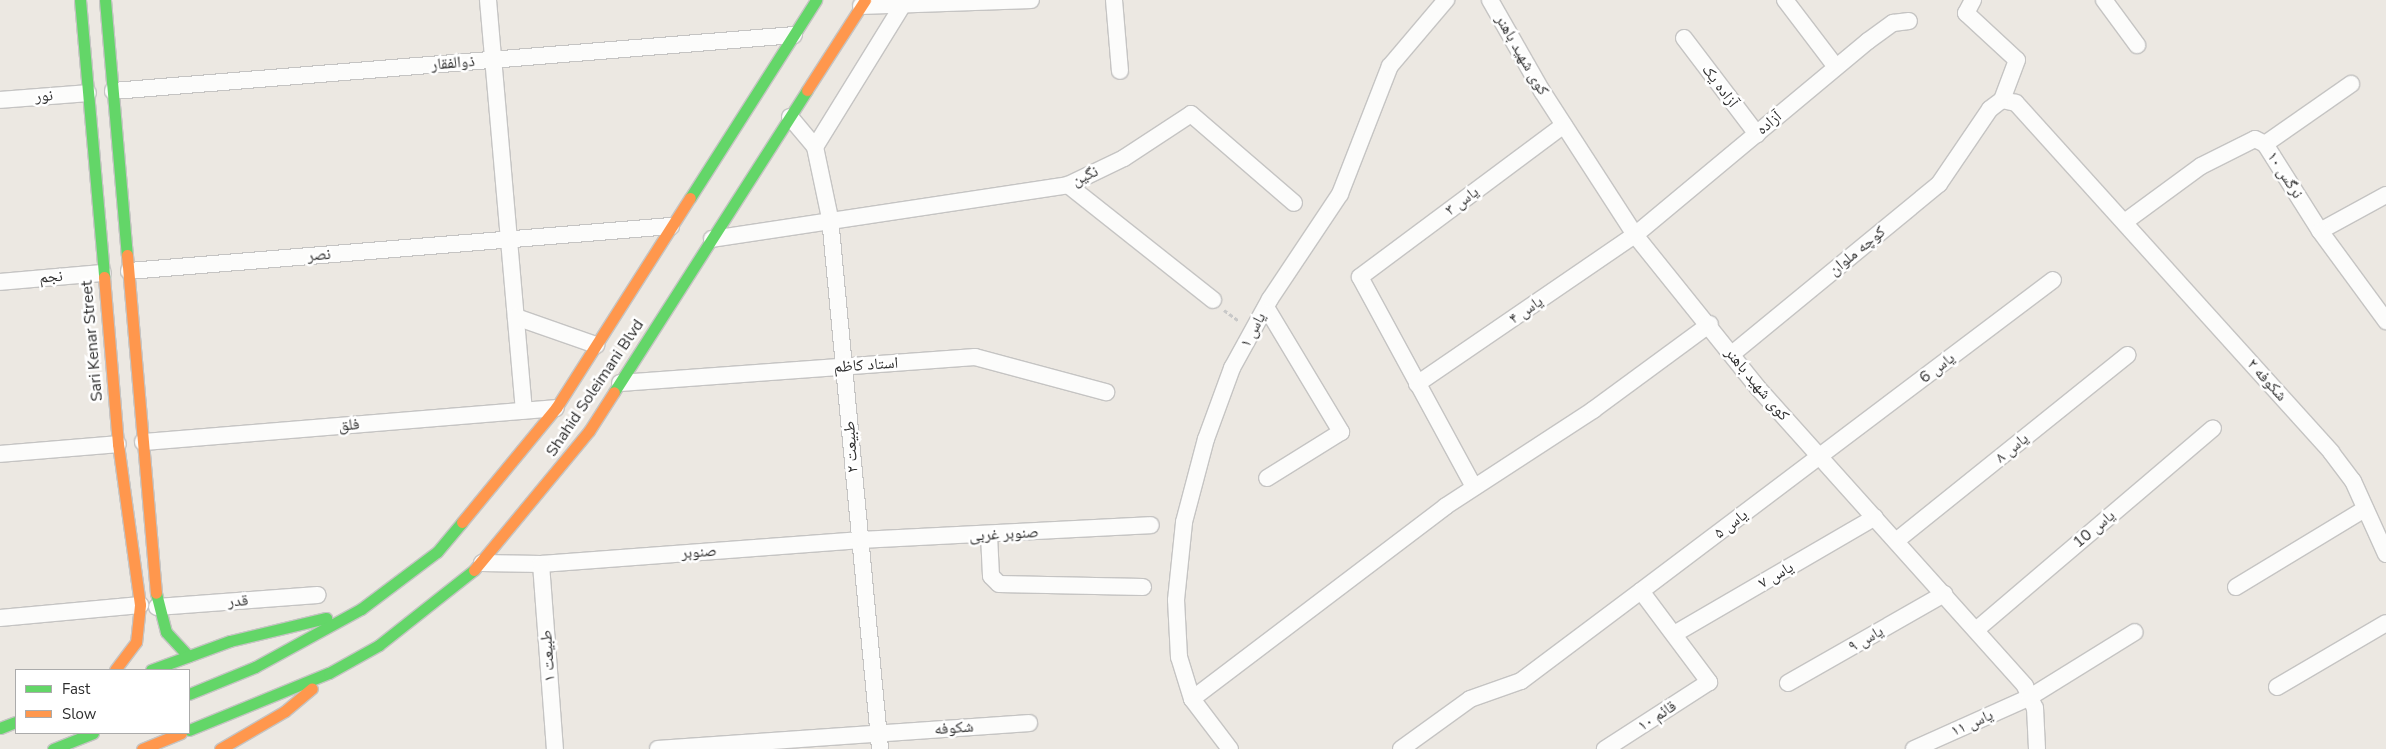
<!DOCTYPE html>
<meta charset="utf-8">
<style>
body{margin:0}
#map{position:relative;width:2386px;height:749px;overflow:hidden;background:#ece8e2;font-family:"Nunito Sans","Noto Naskh Arabic",sans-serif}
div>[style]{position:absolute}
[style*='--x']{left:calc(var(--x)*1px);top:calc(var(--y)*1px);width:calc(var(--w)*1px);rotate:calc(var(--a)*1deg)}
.path>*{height:3px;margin-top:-1.5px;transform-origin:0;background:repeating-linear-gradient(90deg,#c8c8c8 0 4px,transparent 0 6.5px)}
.roads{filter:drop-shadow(1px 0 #c5c4c3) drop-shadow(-1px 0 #c5c4c3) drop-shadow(0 1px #c5c4c3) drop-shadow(0 -1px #c5c4c3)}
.street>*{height:16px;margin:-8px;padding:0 8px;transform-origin:8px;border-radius:8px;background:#fcfcfb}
.fast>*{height:11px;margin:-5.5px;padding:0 5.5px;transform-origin:5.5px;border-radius:5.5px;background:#63d668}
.slow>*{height:11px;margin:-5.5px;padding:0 5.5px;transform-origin:5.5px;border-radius:5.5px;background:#ff974d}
span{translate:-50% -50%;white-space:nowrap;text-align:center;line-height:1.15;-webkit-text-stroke:5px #fff;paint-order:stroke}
.street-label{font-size:16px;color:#2d2d2d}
.legend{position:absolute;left:15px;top:669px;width:175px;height:65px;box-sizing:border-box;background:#fff;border:1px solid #ababab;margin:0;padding:6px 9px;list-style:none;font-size:15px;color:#2d2d2d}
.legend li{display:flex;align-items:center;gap:10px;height:25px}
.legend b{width:25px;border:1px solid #ababab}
</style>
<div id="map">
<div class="path">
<i style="--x:1224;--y:310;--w:19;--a:36"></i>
</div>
<div class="roads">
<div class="street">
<i style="--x:488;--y:0;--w:412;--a:85"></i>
<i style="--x:1114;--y:0;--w:71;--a:85.2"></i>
<i style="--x:1490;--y:0;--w:105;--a:60.3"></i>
<i style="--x:1542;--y:91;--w:171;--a:57.1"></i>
<i style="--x:1635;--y:235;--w:196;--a:51.2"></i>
<i style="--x:1758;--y:388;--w:400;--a:48.1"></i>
<i style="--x:2025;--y:686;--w:24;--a:66"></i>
<i style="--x:2035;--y:708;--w:41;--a:87.2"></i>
<i style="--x:1785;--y:0;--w:84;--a:52.7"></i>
<i style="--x:1973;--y:0;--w:15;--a:118"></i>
<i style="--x:1966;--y:13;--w:69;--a:42.7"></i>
<i style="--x:2017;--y:60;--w:43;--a:110.6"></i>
<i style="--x:2104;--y:0;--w:56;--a:53.7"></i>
<i style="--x:861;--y:6;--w:170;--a:-2"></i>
<i style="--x:1684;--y:38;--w:121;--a:52.8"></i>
<i style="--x:113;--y:91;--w:683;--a:-4.7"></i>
<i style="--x:0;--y:100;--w:88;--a:-4.5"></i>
<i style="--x:790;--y:117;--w:39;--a:50"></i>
<i style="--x:815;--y:147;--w:73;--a:78.1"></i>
<i style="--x:830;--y:218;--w:533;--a:84.62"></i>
<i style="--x:2265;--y:144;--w:105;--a:-34.9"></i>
<i style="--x:815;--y:147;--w:166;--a:-58.3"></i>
<i style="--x:1068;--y:185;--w:185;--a:38.4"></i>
<i style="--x:2126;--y:221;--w:93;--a:-36.3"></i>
<i style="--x:2201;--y:166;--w:60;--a:-26.6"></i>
<i style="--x:2255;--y:139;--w:11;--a:27"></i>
<i style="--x:2265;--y:144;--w:103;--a:57.7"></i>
<i style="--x:2320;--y:231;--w:75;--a:-28.6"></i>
<i style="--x:2320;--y:231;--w:112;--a:53.7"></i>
<i style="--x:712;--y:239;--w:360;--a:-8.6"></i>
<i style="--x:1068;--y:185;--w:62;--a:-25.7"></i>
<i style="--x:1124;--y:158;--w:80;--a:-33.3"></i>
<i style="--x:1191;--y:114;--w:136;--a:40.8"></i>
<i style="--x:129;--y:271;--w:544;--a:-4.75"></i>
<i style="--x:0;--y:282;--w:103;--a:-5"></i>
<i style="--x:1266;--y:307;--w:146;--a:59"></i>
<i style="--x:1341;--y:432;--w:87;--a:148.1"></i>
<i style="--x:516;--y:317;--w:85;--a:19.3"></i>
<i style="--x:1732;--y:354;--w:268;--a:-39.4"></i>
<i style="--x:1939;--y:184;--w:91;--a:-55.8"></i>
<i style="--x:1990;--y:109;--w:15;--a:-37"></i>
<i style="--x:2002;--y:100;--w:14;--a:12"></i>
<i style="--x:2016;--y:103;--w:470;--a:47.9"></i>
<i style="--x:2331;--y:452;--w:36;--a:53"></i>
<i style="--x:2353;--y:481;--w:80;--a:65.7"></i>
<i style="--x:620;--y:383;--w:356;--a:-4.2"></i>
<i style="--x:975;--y:357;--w:136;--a:15"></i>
<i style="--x:1417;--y:384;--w:264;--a:-34.4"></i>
<i style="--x:1635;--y:235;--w:303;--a:-39.8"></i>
<i style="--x:1868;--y:41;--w:31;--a:-36"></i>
<i style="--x:1893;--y:23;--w:16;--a:-7"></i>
<i style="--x:143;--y:442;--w:414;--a:-4.7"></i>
<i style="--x:0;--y:454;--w:118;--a:-4.8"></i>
<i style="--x:1474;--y:487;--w:239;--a:-118.5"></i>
<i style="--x:1360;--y:277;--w:254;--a:-36.7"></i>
<i style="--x:989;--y:535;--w:41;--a:87.2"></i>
<i style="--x:991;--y:576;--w:11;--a:45"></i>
<i style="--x:999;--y:584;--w:144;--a:1.2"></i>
<i style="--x:1896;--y:541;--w:297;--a:-38.8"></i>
<i style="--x:482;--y:563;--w:59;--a:1"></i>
<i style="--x:541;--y:564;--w:318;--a:-4.3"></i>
<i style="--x:858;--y:540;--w:293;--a:-2.9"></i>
<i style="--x:541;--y:564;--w:186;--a:85.7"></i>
<i style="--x:2236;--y:587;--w:151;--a:-31.2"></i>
<i style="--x:1641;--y:591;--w:516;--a:-37.05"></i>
<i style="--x:157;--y:607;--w:161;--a:-4.3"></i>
<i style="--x:0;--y:618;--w:141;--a:-5.3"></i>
<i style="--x:1976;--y:630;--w:311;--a:-40.4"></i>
<i style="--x:1676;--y:633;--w:230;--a:-30.2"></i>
<i style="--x:1788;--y:683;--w:180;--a:-29.7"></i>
<i style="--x:2277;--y:687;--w:126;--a:-30.4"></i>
<i style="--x:1192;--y:699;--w:319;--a:-37.2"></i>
<i style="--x:1446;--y:506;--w:176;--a:-33.1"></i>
<i style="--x:1593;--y:410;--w:145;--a:-36.3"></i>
<i style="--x:658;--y:749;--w:372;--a:-4"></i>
<i style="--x:1230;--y:749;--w:63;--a:-127.2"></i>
<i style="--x:1192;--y:699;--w:44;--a:-107.2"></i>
<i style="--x:1179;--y:657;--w:57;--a:-93"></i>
<i style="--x:1176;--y:600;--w:78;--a:-84.1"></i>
<i style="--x:1184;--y:522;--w:86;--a:-75.2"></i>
<i style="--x:1206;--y:439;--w:76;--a:-69.9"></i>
<i style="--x:1232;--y:368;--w:79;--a:-61.2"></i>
<i style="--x:1270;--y:299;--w:126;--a:-56.3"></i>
<i style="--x:1340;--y:194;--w:137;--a:-68.7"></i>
<i style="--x:1390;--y:66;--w:87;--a:-49.7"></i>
<i style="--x:1401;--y:749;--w:85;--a:-35.9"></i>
<i style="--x:1470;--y:699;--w:54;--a:-19.4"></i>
<i style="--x:1521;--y:681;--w:150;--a:-36.9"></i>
<i style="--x:1641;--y:591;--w:114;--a:53.2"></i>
<i style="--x:1709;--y:682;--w:124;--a:147.2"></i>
<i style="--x:1914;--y:749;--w:127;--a:-24.1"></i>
<i style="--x:2030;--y:697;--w:123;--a:-31.8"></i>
</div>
<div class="fast">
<i style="--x:80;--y:0;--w:278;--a:85"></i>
<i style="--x:105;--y:0;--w:256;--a:85.1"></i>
<i style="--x:690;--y:198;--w:235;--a:-57.5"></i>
<i style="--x:614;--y:392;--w:358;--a:-57.4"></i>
<i style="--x:156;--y:593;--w:40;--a:75.6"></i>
<i style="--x:166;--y:632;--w:33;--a:47"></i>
<i style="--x:151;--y:670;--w:84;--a:-20.2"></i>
<i style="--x:230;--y:641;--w:99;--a:-13.5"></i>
<i style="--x:189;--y:694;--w:71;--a:-22.2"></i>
<i style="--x:255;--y:667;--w:121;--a:-28.7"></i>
<i style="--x:361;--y:609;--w:95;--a:-36.9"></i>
<i style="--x:437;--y:552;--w:39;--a:-50"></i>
<i style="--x:0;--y:728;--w:17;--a:-21"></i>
<i style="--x:189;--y:730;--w:151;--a:-22.2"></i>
<i style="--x:329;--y:673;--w:57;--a:-29.2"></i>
<i style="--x:379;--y:645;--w:121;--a:-38.3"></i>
<i style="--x:53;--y:749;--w:43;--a:-21.8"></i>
</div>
<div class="slow">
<i style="--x:807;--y:90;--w:107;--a:-57.2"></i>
<i style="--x:127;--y:255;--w:339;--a:85.1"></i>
<i style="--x:104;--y:277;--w:168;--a:85.2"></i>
<i style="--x:118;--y:444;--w:162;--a:82.2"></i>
<i style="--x:140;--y:605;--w:37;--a:96"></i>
<i style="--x:136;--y:642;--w:35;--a:127"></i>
<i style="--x:462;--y:522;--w:148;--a:-50.5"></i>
<i style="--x:556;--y:408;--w:249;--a:-57.5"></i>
<i style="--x:474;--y:570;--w:180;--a:-50.4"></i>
<i style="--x:589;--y:431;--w:46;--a:-57.3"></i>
<i style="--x:142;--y:749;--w:42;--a:-22.3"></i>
<i style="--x:220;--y:749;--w:75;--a:-30.3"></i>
<i style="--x:285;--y:711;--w:35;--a:-40"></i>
</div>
</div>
<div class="street-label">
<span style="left:1522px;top:55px;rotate:60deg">کوی شهید باهنر</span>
<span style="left:453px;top:63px;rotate:-5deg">ذوالفقار</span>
<span style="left:1720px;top:86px;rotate:53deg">آزاده یک</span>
<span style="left:44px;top:96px;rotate:-5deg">نور</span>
<span style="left:1769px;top:123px;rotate:-40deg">آزاده</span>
<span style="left:2285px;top:175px;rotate:57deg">نرگس ۱۰</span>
<span style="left:1085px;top:176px;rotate:-25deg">نگین</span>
<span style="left:1462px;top:201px;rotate:-37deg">یاس ۳</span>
<span style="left:1857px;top:251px;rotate:-39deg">کوچه ملوان</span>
<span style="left:319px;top:255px;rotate:-5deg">نصر</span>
<span style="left:51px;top:277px;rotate:-5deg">نجم</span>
<span style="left:1526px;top:310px;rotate:-34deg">یاس ۴</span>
<span style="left:1253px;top:330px;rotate:-62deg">یاس ۱</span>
<span style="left:92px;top:341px;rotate:-95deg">Sari Kenar Street</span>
<span style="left:866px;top:365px;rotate:-4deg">استاد کاظم</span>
<span style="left:1937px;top:368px;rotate:-37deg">یاس 6</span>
<span style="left:2267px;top:380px;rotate:48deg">شکوفه ۲</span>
<span style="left:1757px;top:384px;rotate:50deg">کوی شهید باهنر</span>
<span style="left:595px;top:388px;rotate:-56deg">Shahid Soleimani Blvd</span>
<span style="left:349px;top:425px;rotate:-5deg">فلق</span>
<span style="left:851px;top:447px;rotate:-94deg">طبیعت ۲</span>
<span style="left:2012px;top:448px;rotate:-39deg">یاس ۸</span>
<span style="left:1731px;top:524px;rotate:-37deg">یاس ۵</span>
<span style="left:2094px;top:529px;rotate:-40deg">یاس 10</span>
<span style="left:1004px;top:534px;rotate:-3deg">صنوبر غربی</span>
<span style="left:699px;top:552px;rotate:-4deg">صنوبر</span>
<span style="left:1776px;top:575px;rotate:-30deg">یاس ۷</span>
<span style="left:238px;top:601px;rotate:-4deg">قدر</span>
<span style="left:1866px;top:639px;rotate:-30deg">یاس ۹</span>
<span style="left:548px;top:656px;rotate:-94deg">طبیعت ۱</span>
<span style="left:1657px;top:716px;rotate:-33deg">قائم ۱۰</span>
<span style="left:1972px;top:723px;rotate:-24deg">یاس ۱۱</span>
<span style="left:954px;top:728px;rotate:-4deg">شکوفه</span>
</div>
<ul class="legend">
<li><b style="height:6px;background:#63d668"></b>Fast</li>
<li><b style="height:6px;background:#ff974d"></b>Slow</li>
</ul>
</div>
